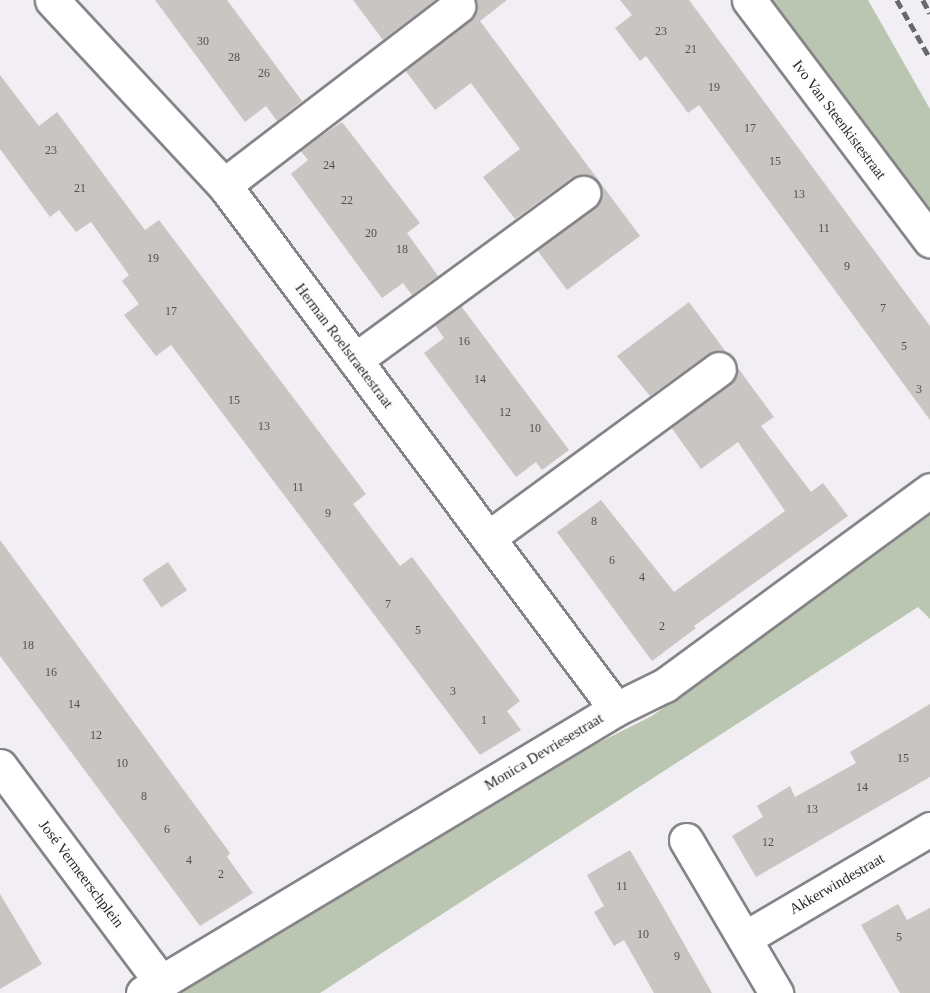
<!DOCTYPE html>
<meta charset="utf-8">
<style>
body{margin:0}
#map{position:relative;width:930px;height:993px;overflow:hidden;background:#f1eff3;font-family:Georgia,serif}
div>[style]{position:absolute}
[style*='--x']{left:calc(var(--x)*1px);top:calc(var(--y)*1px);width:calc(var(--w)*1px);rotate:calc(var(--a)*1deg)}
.green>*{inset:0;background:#bac6b1}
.building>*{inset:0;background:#c9c5c2;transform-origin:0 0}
.roads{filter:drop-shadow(2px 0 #868488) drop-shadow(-2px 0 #868488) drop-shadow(0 2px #868488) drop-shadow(0 -2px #868488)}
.minor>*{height:33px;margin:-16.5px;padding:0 16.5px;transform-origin:16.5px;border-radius:16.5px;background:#fff}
.rail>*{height:4.5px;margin-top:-2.25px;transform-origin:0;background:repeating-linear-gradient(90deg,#69686b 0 9px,transparent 0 13.5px)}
span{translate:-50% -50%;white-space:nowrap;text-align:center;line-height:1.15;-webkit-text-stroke:5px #fdfdff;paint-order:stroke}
.number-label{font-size:12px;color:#525051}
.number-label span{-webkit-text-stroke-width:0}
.street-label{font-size:15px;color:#2a292b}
</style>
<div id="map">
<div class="green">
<i style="clip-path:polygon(773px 0,868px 0,930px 109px,930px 211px)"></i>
<i style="clip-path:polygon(930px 511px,930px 619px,918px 607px,320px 993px,174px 993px,411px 850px,584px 750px,652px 716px)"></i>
</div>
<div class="building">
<i style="clip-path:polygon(155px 0,227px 0,302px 101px,277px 121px,266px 106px,245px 122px)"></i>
<i style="clip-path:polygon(353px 0,435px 0,383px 40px)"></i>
<i style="clip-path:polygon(475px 0,507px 0,480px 21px,640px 236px,567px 290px,537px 250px,595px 208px,600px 200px,598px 182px,590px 176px,572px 178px,515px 219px,483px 177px,520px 149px,471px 83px,435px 110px,405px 70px,469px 21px,475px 13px)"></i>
<i style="clip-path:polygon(620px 0,689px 0,930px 326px,930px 420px,699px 105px,688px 113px,646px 56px,640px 61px,615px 28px,632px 15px)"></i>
<i style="clip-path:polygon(0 75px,39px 126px,57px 112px,145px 230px,159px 220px,366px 494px,353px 504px,400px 566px,412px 557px,520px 701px,507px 711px,521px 730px,480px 755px,171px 345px,156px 356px,124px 315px,139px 304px,122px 281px,129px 275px,91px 222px,76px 232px,59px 210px,50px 217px,0 149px)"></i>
<i style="clip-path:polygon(342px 122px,420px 223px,407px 233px,438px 276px,412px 295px,403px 283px,382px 298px,291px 174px,308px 160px,300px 150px)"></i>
<i style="clip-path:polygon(689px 302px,726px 352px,708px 354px,650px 396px,617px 356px)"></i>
<i style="clip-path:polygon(461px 306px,569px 450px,542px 470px,536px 462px,516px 477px,424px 353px,444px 338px,435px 325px)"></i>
<i style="clip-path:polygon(738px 368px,774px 417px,761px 426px,811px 492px,823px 483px,848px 516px,694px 626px,696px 628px,652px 661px,557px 532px,601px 500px,674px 592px,785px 511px,738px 442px,701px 469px,671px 427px,730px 384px)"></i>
<i style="clip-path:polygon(0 540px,230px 853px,227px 857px,253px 893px,200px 926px,0 656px)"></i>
<i style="left:168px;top:562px;width:34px;height:31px;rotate:56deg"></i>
<i style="clip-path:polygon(930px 704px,930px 777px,756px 877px,732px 836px,763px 817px,757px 806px,790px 786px,795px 797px,856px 763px,850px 752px)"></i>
<i style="clip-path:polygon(630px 850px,658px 898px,712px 993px,654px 993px,624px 940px,614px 946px,594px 912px,604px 906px,587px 875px)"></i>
<i style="clip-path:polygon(0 894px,42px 964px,0 989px)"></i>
<i style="clip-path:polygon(898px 904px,907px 920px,930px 908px,930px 993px,900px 993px,861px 925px)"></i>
</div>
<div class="roads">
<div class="minor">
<i style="--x:52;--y:0;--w:253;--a:47.1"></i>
<i style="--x:224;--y:185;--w:654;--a:53.2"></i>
<i style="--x:749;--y:0;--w:301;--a:53"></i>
<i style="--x:224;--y:185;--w:295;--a:-37.4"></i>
<i style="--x:355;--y:360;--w:283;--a:-36.2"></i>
<i style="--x:488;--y:538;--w:286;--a:-36.2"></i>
<i style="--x:0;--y:766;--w:269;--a:53.3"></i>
<i style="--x:686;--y:840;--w:178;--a:59.5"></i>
<i style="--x:745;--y:938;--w:215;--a:-30.5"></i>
<i style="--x:143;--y:993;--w:552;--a:-30.98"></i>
<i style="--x:616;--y:709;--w:55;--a:-26.1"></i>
<i style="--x:665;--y:685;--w:329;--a:-36.3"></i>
</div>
</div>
<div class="rail">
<i style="--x:897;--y:0;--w:67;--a:60.4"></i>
<i style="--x:923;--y:0;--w:15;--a:62"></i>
</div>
<div class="number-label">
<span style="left:661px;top:32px">23</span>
<span style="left:203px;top:42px">30</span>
<span style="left:691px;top:50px">21</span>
<span style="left:234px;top:58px">28</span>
<span style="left:264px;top:74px">26</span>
<span style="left:714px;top:88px">19</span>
<span style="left:750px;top:129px">17</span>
<span style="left:51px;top:151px">23</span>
<span style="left:775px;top:162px">15</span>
<span style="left:329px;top:166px">24</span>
<span style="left:80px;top:189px">21</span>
<span style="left:799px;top:195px">13</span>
<span style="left:347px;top:201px">22</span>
<span style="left:824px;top:229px">11</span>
<span style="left:371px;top:234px">20</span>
<span style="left:402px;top:250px">18</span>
<span style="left:153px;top:259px">19</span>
<span style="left:847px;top:267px">9</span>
<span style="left:883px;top:309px">7</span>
<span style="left:171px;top:312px">17</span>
<span style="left:464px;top:342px">16</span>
<span style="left:904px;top:347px">5</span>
<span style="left:480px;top:380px">14</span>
<span style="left:919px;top:390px">3</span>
<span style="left:234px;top:401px">15</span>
<span style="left:505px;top:413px">12</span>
<span style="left:264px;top:427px">13</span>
<span style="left:535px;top:429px">10</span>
<span style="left:298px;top:488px">11</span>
<span style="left:328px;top:514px">9</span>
<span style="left:594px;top:522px">8</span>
<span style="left:612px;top:561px">6</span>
<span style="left:642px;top:578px">4</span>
<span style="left:388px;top:605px">7</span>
<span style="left:662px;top:627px">2</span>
<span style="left:418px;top:631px">5</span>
<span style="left:28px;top:646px">18</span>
<span style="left:51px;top:673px">16</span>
<span style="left:453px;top:692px">3</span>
<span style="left:74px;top:705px">14</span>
<span style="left:484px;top:721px">1</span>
<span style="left:96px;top:736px">12</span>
<span style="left:903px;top:759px">15</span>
<span style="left:122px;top:764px">10</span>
<span style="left:862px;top:788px">14</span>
<span style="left:144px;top:797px">8</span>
<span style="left:812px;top:810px">13</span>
<span style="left:167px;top:830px">6</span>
<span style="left:768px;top:843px">12</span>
<span style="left:189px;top:861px">4</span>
<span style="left:221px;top:875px">2</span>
<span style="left:622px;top:887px">11</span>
<span style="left:643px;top:935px">10</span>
<span style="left:899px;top:938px">5</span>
<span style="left:677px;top:957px">9</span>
</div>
<div class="street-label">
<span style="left:839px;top:120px;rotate:53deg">Ivo Van Steenkistestraat</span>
<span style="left:344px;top:346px;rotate:53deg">Herman Roelstraetestraat</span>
<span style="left:544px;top:752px;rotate:-31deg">Monica Devriesestraat</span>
<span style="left:81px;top:874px;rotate:53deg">José Vermeerschplein</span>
<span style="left:837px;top:884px;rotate:-30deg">Akkerwindestraat</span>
</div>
</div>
